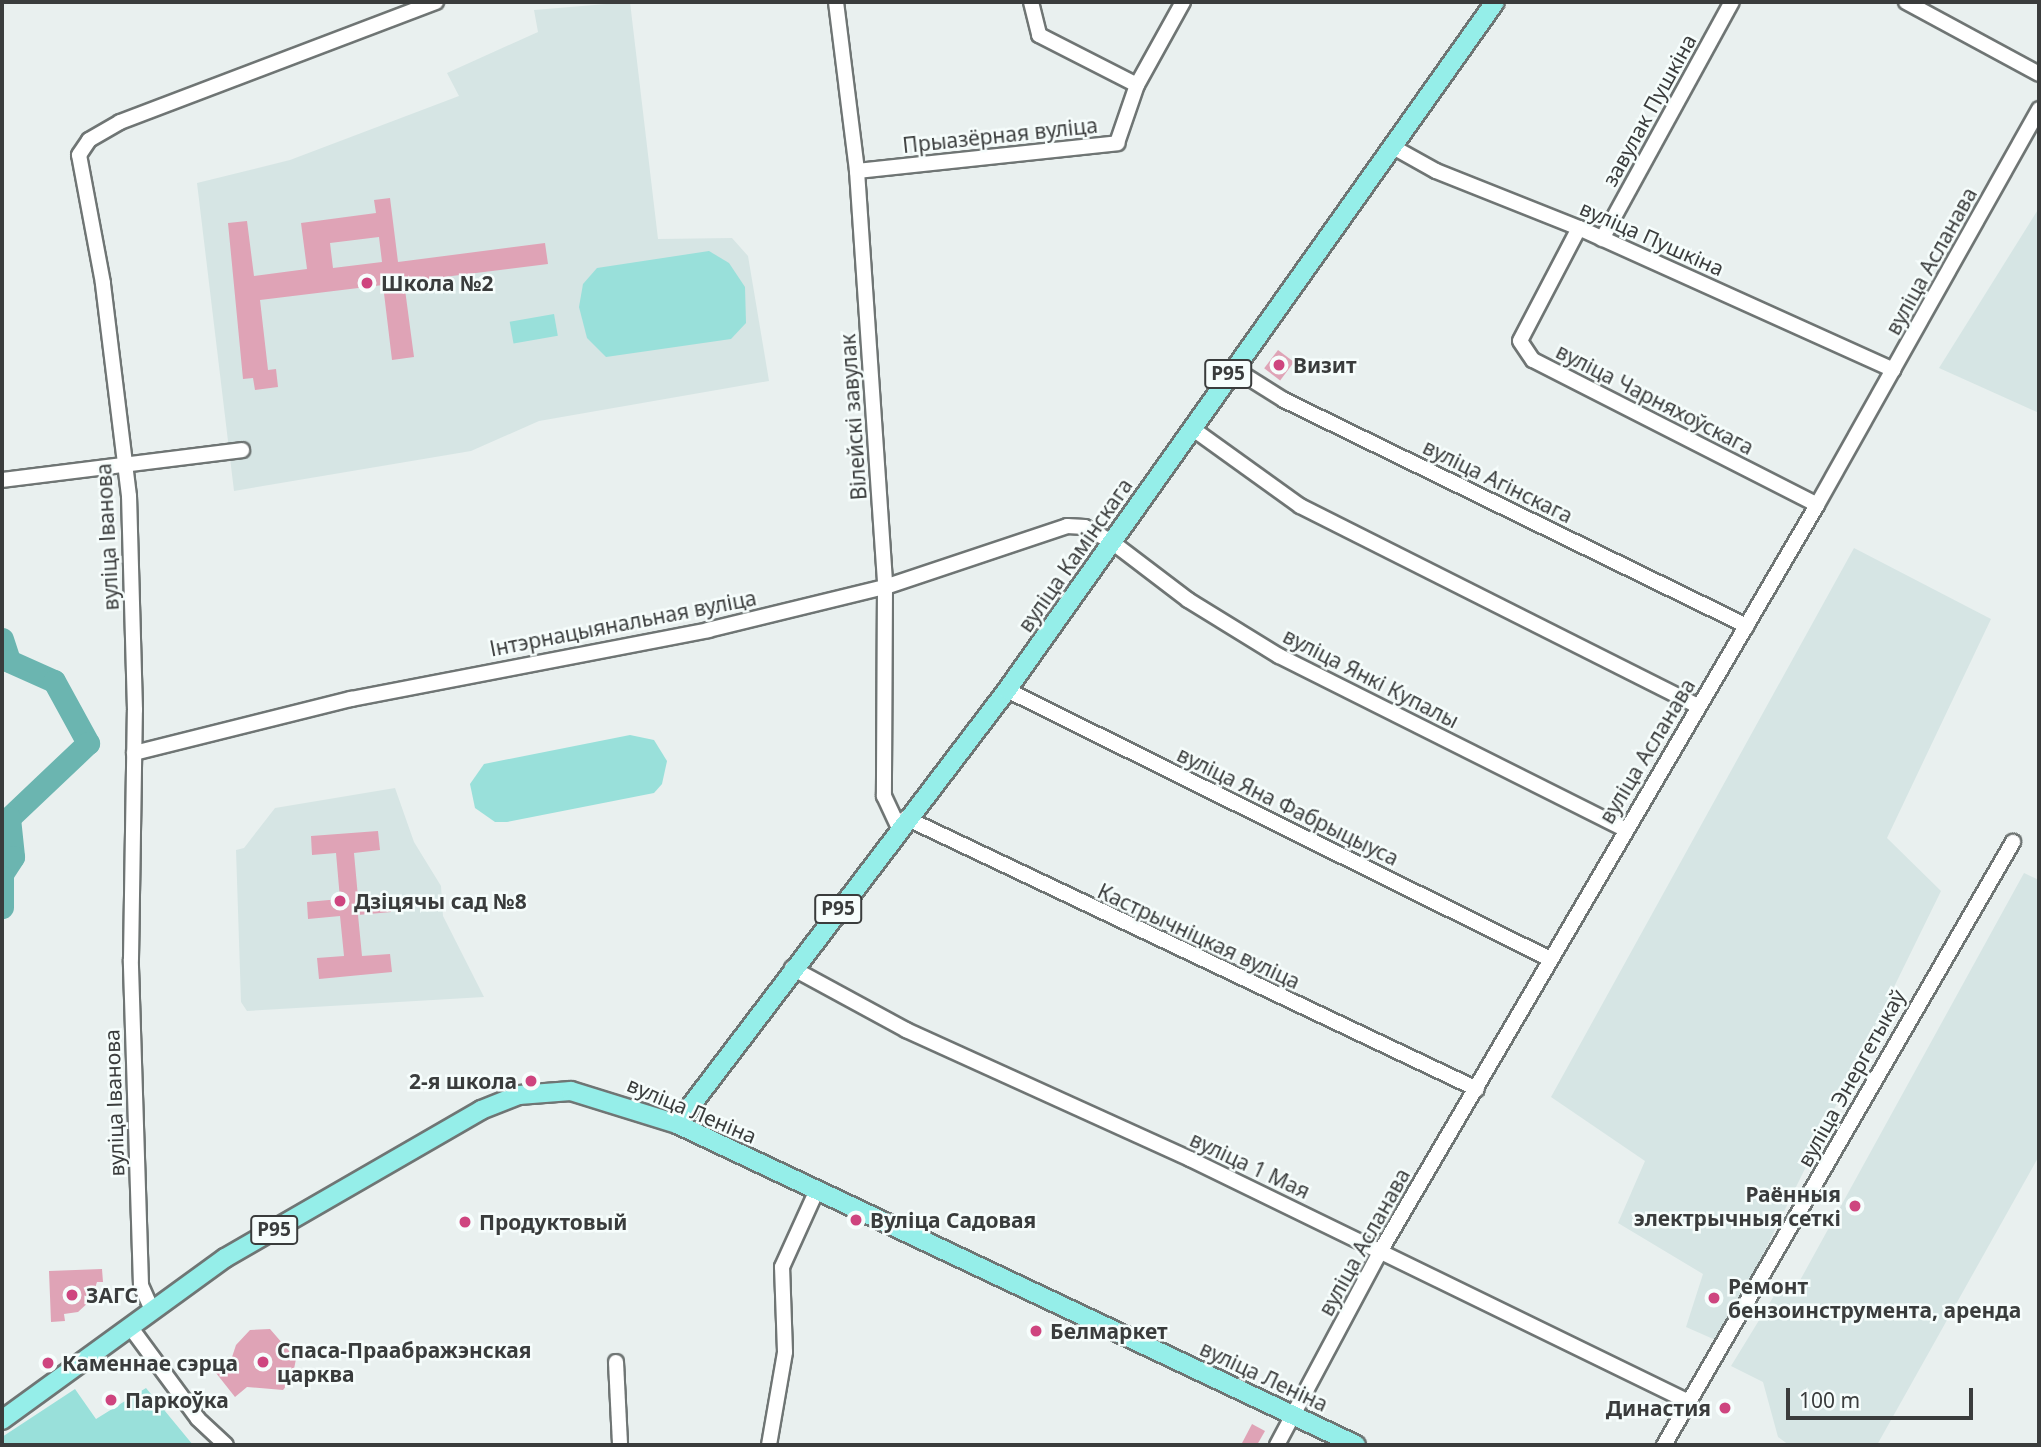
<!DOCTYPE html>
<meta charset="utf-8">
<style>
body{margin:0}
#map{position:relative;width:2041px;height:1447px;overflow:hidden;background:#e9f0ef;font-family:"Noto Sans",sans-serif}
div>[style]{position:absolute}
[style*='--x']{left:calc(var(--x)*1px);top:calc(var(--y)*1px);width:calc(var(--w)*1px);rotate:calc(var(--a)*1deg)}
.built>*{inset:0;background:#d6e5e4}
.green>*{inset:0;background:#99e0da;transform-origin:0 0}
.river>*{height:23px;margin:-11.5px;padding:0 11.5px;transform-origin:11.5px;border-radius:11.5px;background:#6bb5b0}
.building>*{inset:0;background:#dfa3b6;transform-origin:0 0}
.roads{filter:drop-shadow(2px 0 #6f7574) drop-shadow(-2px 0 #6f7574) drop-shadow(0 2px #6f7574) drop-shadow(0 -2px #6f7574)}
.minor>*{height:14px;margin:-7px;padding:0 7px;transform-origin:7px;border-radius:7px;background:#fff}
.major>*{height:18px;margin:-9px;padding:0 9px;transform-origin:9px;border-radius:9px;background:#95eee9}
.dots>*{width:19px;height:19px;translate:-50% -50%;box-sizing:border-box;border:4px solid #f6fdfc;border-radius:50%}
span{translate:-50% -50%;white-space:nowrap;text-align:center;line-height:1.15;-webkit-text-stroke:5px #f6fdfc;paint-order:stroke}
.shield-label span{padding:2px 5px;background:#f6fdfc;border:2px solid;border-radius:5px;-webkit-text-stroke-width:0}
.shield-label{font-size:19px;color:#3a3c3c;font-weight:700}
.street-label{font-size:21px;color:#3a3c3c}
.poi-label{font-size:21px;color:#3a3c3c;font-weight:700}
.left{translate:0 -50%;text-align:left}
.right{translate:-100% -50%;text-align:right}
.frame{position:absolute;inset:0;border:4px solid #3a3c3c;pointer-events:none}
.scale{position:absolute;left:1786px;top:1388px;width:187px;height:32px;box-sizing:border-box;border:4px solid #3a3c3c;border-top:0;padding-left:9px;font-size:21px;line-height:24px;white-space:nowrap;color:#3a3c3c;-webkit-text-stroke:5px #f6fdfc;paint-order:stroke}
</style>
<div id="map">
<div class="built">
<i style="clip-path:polygon(630px 2px,658px 239px,732px 238px,748px 256px,769px 381px,539px 421px,471px 451px,234px 491px,197px 183px,290px 160px,459px 96px,447px 73px,538px 32px,534px 10px)"></i>
<i style="clip-path:polygon(2039px 208px,2039px 413px,1939px 368px)"></i>
<i style="clip-path:polygon(1854px 548px,1991px 619px,1887px 838px,1941px 891px,1720px 1342px,1686px 1327px,1703px 1274px,1618px 1223px,1645px 1161px,1551px 1097px)"></i>
<i style="clip-path:polygon(395px 788px,414px 842px,441px 886px,443px 916px,484px 997px,247px 1011px,241px 1002px,236px 850px,244px 848px,275px 808px)"></i>
<i style="clip-path:polygon(2024px 873px,2039px 880px,2039px 1156px,1877px 1445px,1789px 1445px,1778px 1437px,1763px 1382px,1731px 1366px,1783px 1281px,1798px 1284px)"></i>
</div>
<div class="green">
<i style="clip-path:polygon(709px 251px,729px 263px,745px 287px,746px 323px,731px 339px,606px 357px,587px 338px,579px 307px,583px 284px,597px 268px)"></i>
<i style="left:554px;top:314px;width:22px;height:45px;rotate:80deg"></i>
<i style="clip-path:polygon(630px 735px,654px 740px,667px 761px,662px 784px,654px 793px,507px 822px,495px 822px,475px 808px,470px 784px,484px 764px)"></i>
<i style="clip-path:polygon(146px 1388px,193px 1445px,2px 1445px,2px 1437px,75px 1389px,96px 1419px)"></i>
</div>
<div class="river">
<i style="--x:2;--y:639;--w:23;--a:72"></i>
<i style="--x:9;--y:661;--w:49;--a:24"></i>
<i style="--x:54;--y:681;--w:71;--a:61.3"></i>
<i style="--x:88;--y:743;--w:109;--a:136.5"></i>
<i style="--x:9;--y:818;--w:39;--a:84"></i>
<i style="--x:13;--y:857;--w:20;--a:123"></i>
<i style="--x:2;--y:877;--w:30;--a:90"></i>
</div>
<div class="building">
<i style="clip-path:polygon(evenodd,390px 198px,398px 262px,545px 243px,548px 264px,404px 282px,414px 357px,392px 360px,383px 285px,260px 300px,268px 370px,276px 369px,278px 387px,255px 390px,253px 378px,243px 379px,228px 223px,247px 221px,254px 276px,307px 269px,301px 223px,376px 213px,374px 200px,390px 198px,379px 237px,382px 262px,333px 268px,330px 243px,379px 237px)"></i>
<i style="left:1278px;top:350px;width:20px;height:23px;rotate:37deg"></i>
<i style="clip-path:polygon(378px 831px,380px 850px,354px 853px,358px 897px,389px 895px,391px 912px,358px 915px,362px 956px,390px 954px,392px 972px,319px 979px,317px 958px,344px 956px,340px 916px,308px 919px,307px 902px,340px 899px,336px 853px,312px 855px,311px 836px)"></i>
<i style="clip-path:polygon(102px 1269px,103px 1282px,97px 1282px,91px 1300px,78px 1312px,64px 1314px,65px 1321px,51px 1322px,49px 1271px)"></i>
<i style="clip-path:polygon(270px 1329px,296px 1359px,292px 1379px,283px 1390px,247px 1387px,235px 1397px,216px 1373px,229px 1366px,236px 1345px,250px 1330px)"></i>
<i style="clip-path:polygon(1252px 1424px,1265px 1431px,1257px 1445px,1241px 1445px)"></i>
</div>
<div class="roads">
<div class="minor">
<i style="--x:836;--y:2;--w:170;--a:82.9"></i>
<i style="--x:857;--y:171;--w:417;--a:86.1"></i>
<i style="--x:885;--y:587;--w:209;--a:90.3"></i>
<i style="--x:884;--y:796;--w:35;--a:65"></i>
<i style="--x:1031;--y:2;--w:34;--a:76"></i>
<i style="--x:1039;--y:35;--w:110;--a:27"></i>
<i style="--x:1906;--y:2;--w:151;--a:28.4"></i>
<i style="--x:1393;--y:147;--w:49;--a:29.2"></i>
<i style="--x:1436;--y:171;--w:154;--a:21.7"></i>
<i style="--x:1579;--y:228;--w:345;--a:24.3"></i>
<i style="--x:857;--y:171;--w:262;--a:-6.1"></i>
<i style="--x:1117;--y:143;--w:61;--a:-71"></i>
<i style="--x:1137;--y:85;--w:95;--a:-61"></i>
<i style="--x:1579;--y:228;--w:127;--a:117.6"></i>
<i style="--x:1520;--y:341;--w:23;--a:56"></i>
<i style="--x:1533;--y:360;--w:319;--a:27"></i>
<i style="--x:1602;--y:239;--w:270;--a:-61.3"></i>
<i style="--x:1233;--y:368;--w:60;--a:32.1"></i>
<i style="--x:1284;--y:400;--w:515;--a:26.02"></i>
<i style="--x:1193;--y:429;--w:132;--a:35.7"></i>
<i style="--x:1300;--y:506;--w:445;--a:26.7"></i>
<i style="--x:2;--y:480;--w:242;--a:-7.1"></i>
<i style="--x:1007;--y:690;--w:606;--a:26.35"></i>
<i style="--x:134;--y:753;--w:224;--a:-14"></i>
<i style="--x:351;--y:699;--w:364;--a:-10.9"></i>
<i style="--x:708;--y:630;--w:182;--a:-13.7"></i>
<i style="--x:885;--y:587;--w:192;--a:-18.5"></i>
<i style="--x:1067;--y:526;--w:18;--a:3"></i>
<i style="--x:1085;--y:527;--w:31;--a:29"></i>
<i style="--x:1112;--y:542;--w:96;--a:37.3"></i>
<i style="--x:1188;--y:600;--w:107;--a:31.6"></i>
<i style="--x:1279;--y:656;--w:387;--a:26.6"></i>
<i style="--x:906;--y:818;--w:632;--a:25.39"></i>
<i style="--x:792;--y:968;--w:130;--a:28.5"></i>
<i style="--x:906;--y:1030;--w:312;--a:24.4"></i>
<i style="--x:1190;--y:1159;--w:555;--a:25.96"></i>
<i style="--x:152;--y:1310;--w:27;--a:-114"></i>
<i style="--x:141;--y:1285;--w:326;--a:-91.8"></i>
<i style="--x:131;--y:959;--w:249;--a:-89.1"></i>
<i style="--x:135;--y:710;--w:214;--a:-91.6"></i>
<i style="--x:129;--y:496;--w:215;--a:-97"></i>
<i style="--x:103;--y:283;--w:130;--a:-100.6"></i>
<i style="--x:79;--y:155;--w:18;--a:-56"></i>
<i style="--x:89;--y:140;--w:36;--a:-30"></i>
<i style="--x:120;--y:122;--w:338;--a:-20.8"></i>
<i style="--x:131;--y:1328;--w:113;--a:53.6"></i>
<i style="--x:198;--y:1419;--w:38;--a:43"></i>
<i style="--x:616;--y:1362;--w:83;--a:87.2"></i>
<i style="--x:769;--y:1445;--w:94;--a:-80.2"></i>
<i style="--x:785;--y:1352;--w:85;--a:-92"></i>
<i style="--x:782;--y:1267;--w:82;--a:-65.6"></i>
<i style="--x:1277;--y:1445;--w:221;--a:-61.9"></i>
<i style="--x:1381;--y:1250;--w:863;--a:-59.66"></i>
<i style="--x:1817;--y:505;--w:454;--a:-60.7"></i>
<i style="--x:1664;--y:1445;--w:697;--a:-59.94"></i>
</div>
<div class="major">
<i style="--x:677;--y:1124;--w:545;--a:-52.75"></i>
<i style="--x:1007;--y:690;--w:843;--a:-54.65"></i>
<i style="--x:2;--y:1420;--w:276;--a:-36"></i>
<i style="--x:225;--y:1258;--w:296;--a:-30"></i>
<i style="--x:481;--y:1110;--w:41;--a:-21.5"></i>
<i style="--x:519;--y:1095;--w:52;--a:-4.4"></i>
<i style="--x:571;--y:1091;--w:111;--a:17.3"></i>
<i style="--x:677;--y:1124;--w:751;--a:25.3"></i>
</div>
</div>
<div class="dots">
<i style="left:367px;top:283px;background:#ce457f"></i>
<i style="left:1279px;top:365px;background:#ce457f"></i>
<i style="left:340px;top:901px;background:#ce457f"></i>
<i style="left:531px;top:1081px;background:#ce457f"></i>
<i style="left:1855px;top:1206px;background:#ce457f"></i>
<i style="left:856px;top:1220px;background:#ce457f"></i>
<i style="left:465px;top:1222px;background:#ce457f"></i>
<i style="left:72px;top:1295px;background:#ce457f"></i>
<i style="left:1714px;top:1298px;background:#ce457f"></i>
<i style="left:1036px;top:1331px;background:#ce457f"></i>
<i style="left:263px;top:1362px;background:#ce457f"></i>
<i style="left:48px;top:1363px;background:#ce457f"></i>
<i style="left:111px;top:1400px;background:#ce457f"></i>
<i style="left:1725px;top:1408px;background:#ce457f"></i>
</div>
<div class="shield-label">
<span style="left:1228px;top:374px">Р95</span>
<span style="left:838px;top:909px">Р95</span>
<span style="left:274px;top:1230px">Р95</span>
</div>
<div class="street-label">
<span style="left:1649px;top:110px;rotate:-61deg">завулак Пушкіна</span>
<span style="left:1000px;top:135px;rotate:-6deg">Прыазёрная вуліца</span>
<span style="left:1652px;top:238px;rotate:24deg">вуліца Пушкіна</span>
<span style="left:1931px;top:261px;rotate:-61deg">вуліца Асланава</span>
<span style="left:1655px;top:399px;rotate:27deg">вуліца Чарняхоўскага</span>
<span style="left:853px;top:417px;rotate:-94deg">Вілейскі завулак</span>
<span style="left:1498px;top:481px;rotate:26deg">вуліца Агінскага</span>
<span style="left:107px;top:537px;rotate:-93deg">вуліца Іванова</span>
<span style="left:1075px;top:555px;rotate:-55deg">вуліца Камінскага</span>
<span style="left:623px;top:623px;rotate:-11deg">Інтэрнацыянальная вуліца</span>
<span style="left:1371px;top:678px;rotate:27deg">вуліца Янкі Купалы</span>
<span style="left:1647px;top:751px;rotate:-59deg">вуліца Асланава</span>
<span style="left:1288px;top:806px;rotate:26deg">вуліца Яна Фабрыцыуса</span>
<span style="left:1199px;top:936px;rotate:25deg">Кастрычніцкая вуліца</span>
<span style="left:1851px;top:1078px;rotate:-61deg">вуліца Энергетыкаў</span>
<span style="left:114px;top:1103px;rotate:-92deg">вуліца Іванова</span>
<span style="left:692px;top:1110px;rotate:23deg">вуліца Леніна</span>
<span style="left:1250px;top:1165px;rotate:25deg">вуліца 1 Мая</span>
<span style="left:1364px;top:1242px;rotate:-61deg">вуліца Асланава</span>
<span style="left:1264px;top:1376px;rotate:25deg">вуліца Леніна</span>
</div>
<div class="poi-label">
<span class="left" style="left:381px;top:283px">Школа №2</span>
<span class="left" style="left:1293px;top:365px">Визит</span>
<span class="left" style="left:354px;top:901px">Дзіцячы сад №8</span>
<span class="right" style="left:517px;top:1081px">2-я школа</span>
<span class="right" style="left:1841px;top:1206px">Раённыя<br>электрычныя сеткі</span>
<span class="left" style="left:870px;top:1220px">Вуліца Садовая</span>
<span class="left" style="left:479px;top:1222px">Продуктовый</span>
<span class="left" style="left:1728px;top:1298px">Ремонт<br>бензоинструмента, аренда</span>
<span class="left" style="left:86px;top:1295px">ЗАГС</span>
<span class="left" style="left:1050px;top:1331px">Белмаркет</span>
<span class="left" style="left:277px;top:1362px">Спаса-Праабражэнская<br>царква</span>
<span class="left" style="left:62px;top:1363px">Каменнае сэрца</span>
<span class="left" style="left:125px;top:1400px">Паркоўка</span>
<span class="right" style="left:1711px;top:1408px">Династия</span>
</div>
<div class="frame"></div>
<div class="scale">100 m</div>
</div>
